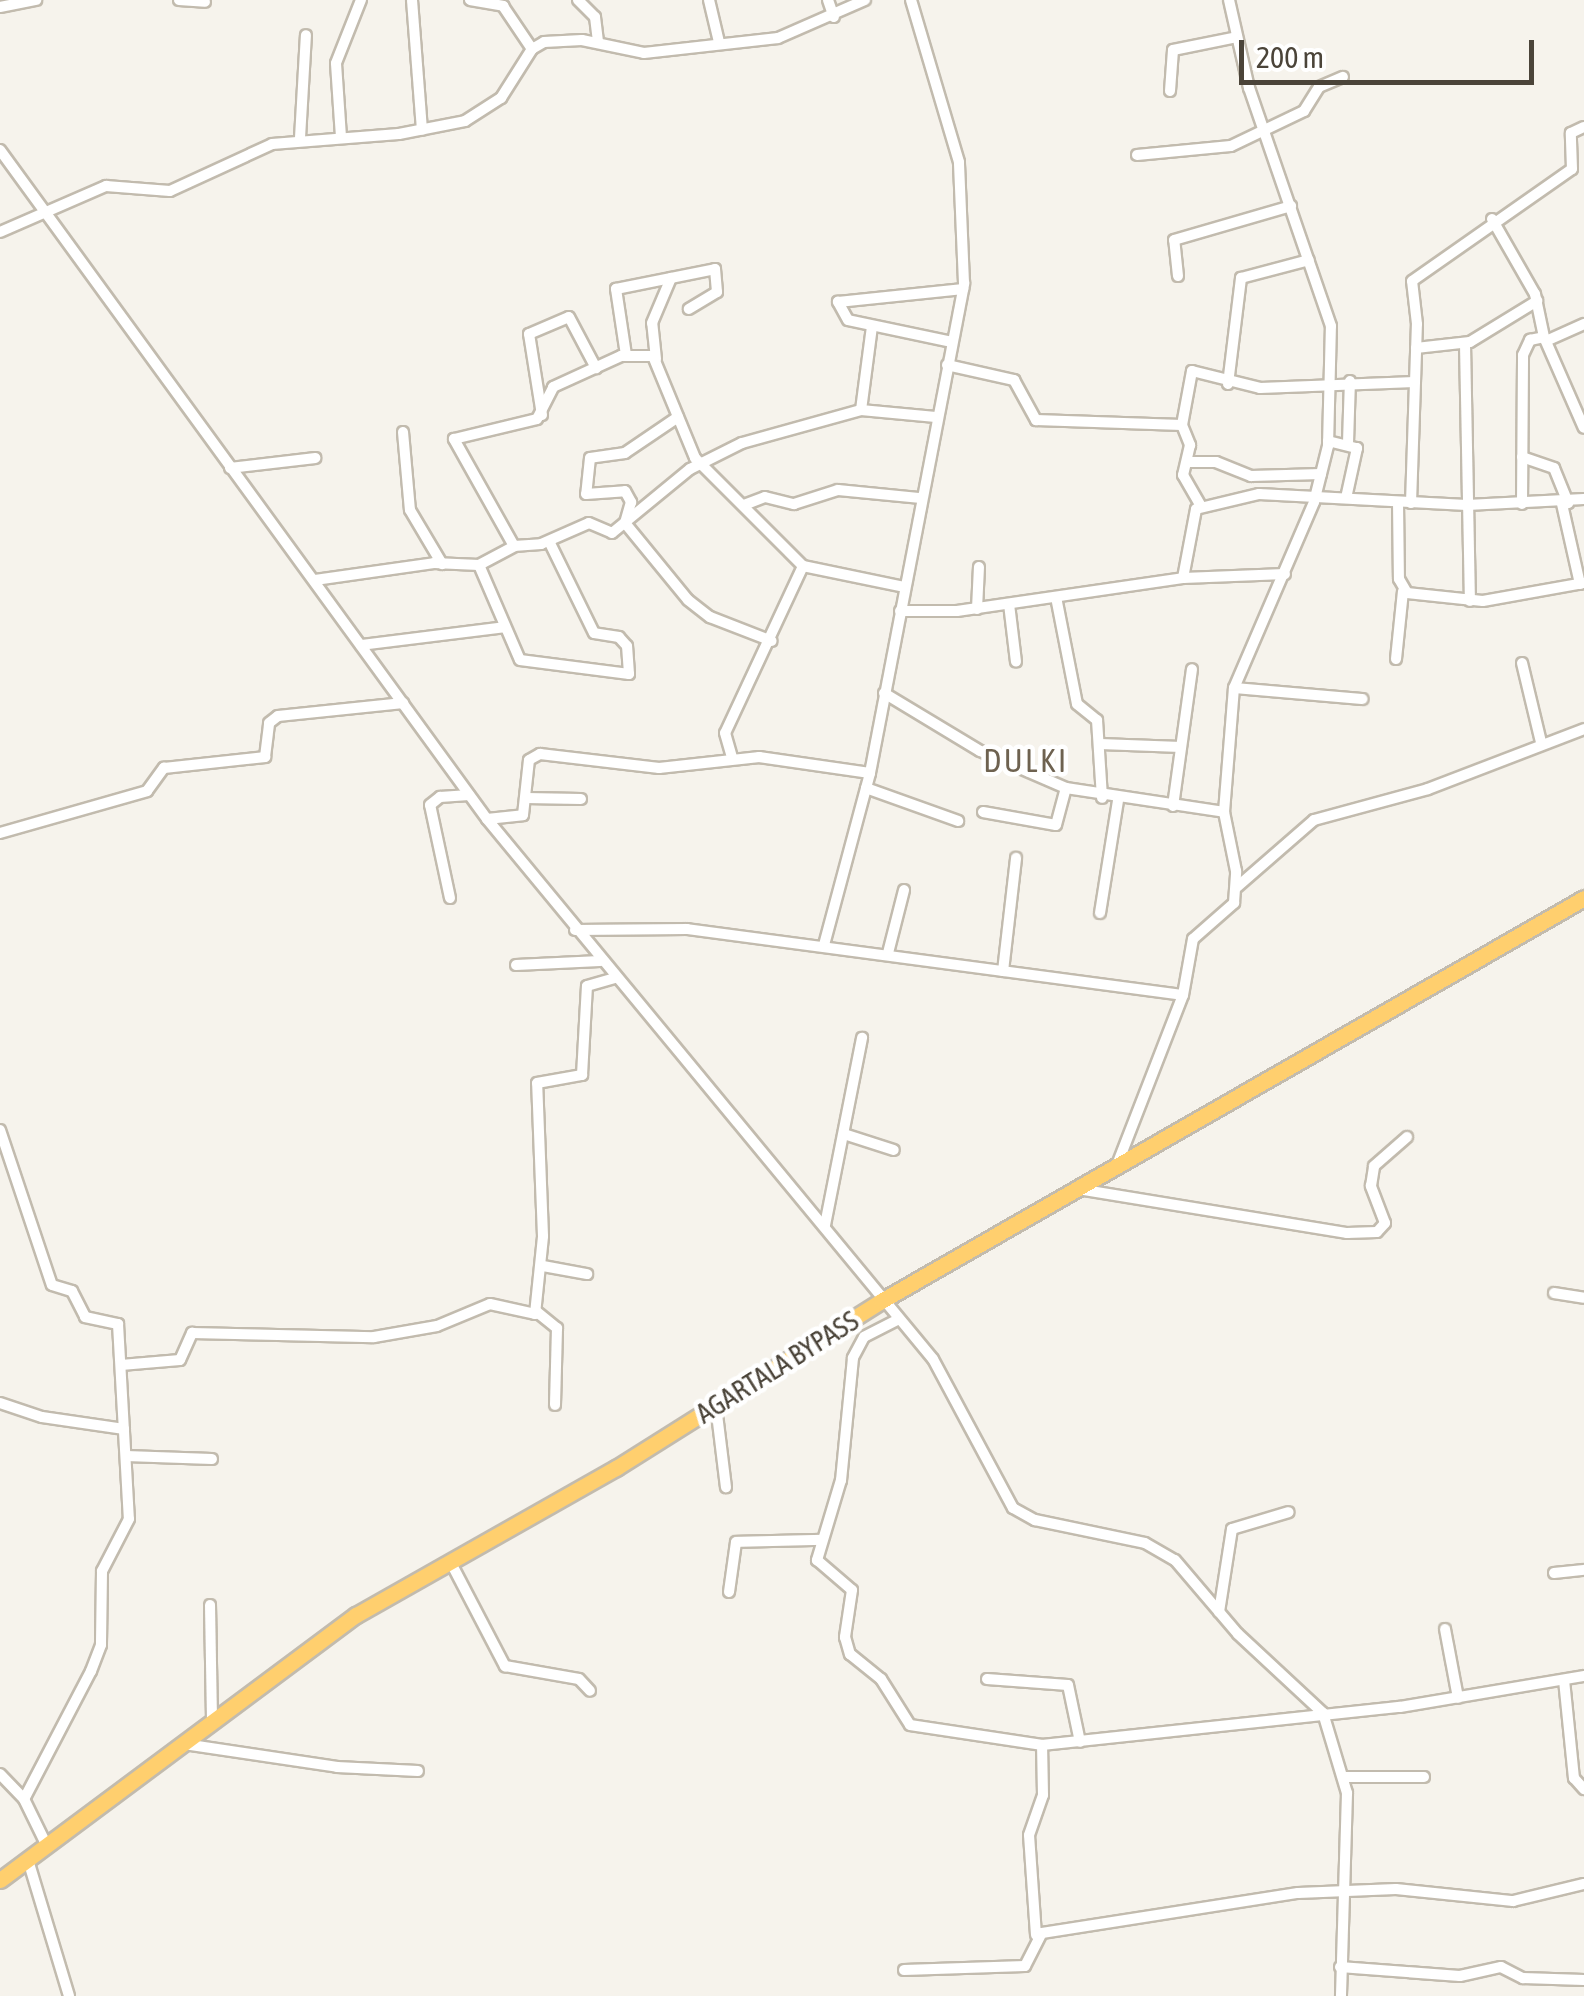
<!DOCTYPE html>
<style>
body{margin:0}
#map{position:relative;width:1584px;height:1996px;overflow:hidden;background:#f6f3ec;font-family:"Asap Condensed",sans-serif}
div>[style]{position:absolute}
[style*='--x']{left:calc(var(--x)*1px);top:calc(var(--y)*1px);width:calc(var(--w)*1px);rotate:calc(var(--a)*1deg)}
.roads{filter:drop-shadow(2px 0 #c2bbae) drop-shadow(-2px 0 #c2bbae) drop-shadow(0 2px #c2bbae) drop-shadow(0 -2px #c2bbae)}
.minor>*{height:10px;margin:-5px;padding:0 5px;transform-origin:5px;border-radius:5px;background:#fff}
.highway>*{height:15px;margin:-7.5px;padding:0 7.5px;transform-origin:7.5px;border-radius:7.5px;background:#ffcf6e}
span{translate:-50% -50%;white-space:nowrap;text-align:center;line-height:1.15;-webkit-text-stroke:9px #fff;paint-order:stroke}
.street-label{font-size:28px;color:#4b4439}
.quarter-label{font-size:32px;color:#6e6250;letter-spacing:2.5px}
.scale{position:absolute;left:1239px;top:40px;width:295px;height:45px;box-sizing:border-box;border:5px solid #4b4439;border-top:0;padding-left:12px;font-size:30px;line-height:35px;white-space:nowrap;color:#4b4439;-webkit-text-stroke:8px #fff;paint-order:stroke}
</style>
<div id="map">
<div class="roads">
<div class="minor">
<i style="--x:179;--y:0;--w:26;--a:4"></i>
<i style="--x:412;--y:0;--w:130;--a:85.6"></i>
<i style="--x:470;--y:0;--w:34;--a:10"></i>
<i style="--x:503;--y:6;--w:52;--a:56"></i>
<i style="--x:578;--y:0;--w:24;--a:45"></i>
<i style="--x:595;--y:17;--w:26;--a:83"></i>
<i style="--x:709;--y:0;--w:43;--a:76.6"></i>
<i style="--x:828;--y:0;--w:18;--a:71"></i>
<i style="--x:0;--y:7;--w:37;--a:-11"></i>
<i style="--x:1170;--y:91;--w:41;--a:-85.8"></i>
<i style="--x:1173;--y:50;--w:65;--a:-11.5"></i>
<i style="--x:341;--y:137;--w:74;--a:-93.9"></i>
<i style="--x:336;--y:63;--w:68;--a:-68.4"></i>
<i style="--x:300;--y:138;--w:103;--a:-86.7"></i>
<i style="--x:0;--y:150;--w:827;--a:53.95"></i>
<i style="--x:487;--y:819;--w:700;--a:50.45"></i>
<i style="--x:933;--y:1359;--w:169;--a:61.8"></i>
<i style="--x:1013;--y:1508;--w:25;--a:29"></i>
<i style="--x:1035;--y:1520;--w:112;--a:11.8"></i>
<i style="--x:1145;--y:1543;--w:34;--a:30"></i>
<i style="--x:1175;--y:1560;--w:97;--a:49.6"></i>
<i style="--x:1238;--y:1634;--w:116;--a:42.9"></i>
<i style="--x:1323;--y:1713;--w:84;--a:73.3"></i>
<i style="--x:1347;--y:1793;--w:203;--a:91.7"></i>
<i style="--x:1137;--y:155;--w:94;--a:-5.5"></i>
<i style="--x:1231;--y:146;--w:81;--a:-25.6"></i>
<i style="--x:1304;--y:111;--w:28;--a:-58"></i>
<i style="--x:1319;--y:87;--w:26;--a:-23"></i>
<i style="--x:1492;--y:219;--w:86;--a:60.2"></i>
<i style="--x:1535;--y:294;--w:44;--a:78.2"></i>
<i style="--x:1544;--y:337;--w:99;--a:66.3"></i>
<i style="--x:0;--y:232;--w:116;--a:-23.5"></i>
<i style="--x:106;--y:186;--w:64;--a:4.5"></i>
<i style="--x:170;--y:191;--w:112;--a:-24.7"></i>
<i style="--x:272;--y:144;--w:127;--a:-4.5"></i>
<i style="--x:399;--y:134;--w:67;--a:-11.1"></i>
<i style="--x:465;--y:121;--w:43;--a:-32.6"></i>
<i style="--x:501;--y:98;--w:58;--a:-57.7"></i>
<i style="--x:532;--y:49;--w:14;--a:-30"></i>
<i style="--x:544;--y:42;--w:38;--a:-3"></i>
<i style="--x:582;--y:40;--w:63;--a:11.8"></i>
<i style="--x:644;--y:53;--w:135;--a:-6.4"></i>
<i style="--x:778;--y:38;--w:95;--a:-23.6"></i>
<i style="--x:1178;--y:276;--w:36;--a:-96"></i>
<i style="--x:1174;--y:240;--w:122;--a:-16.2"></i>
<i style="--x:1546;--y:341;--w:42;--a:-24.1"></i>
<i style="--x:952;--y:342;--w:106;--a:-168.1"></i>
<i style="--x:848;--y:320;--w:21;--a:-119"></i>
<i style="--x:838;--y:302;--w:126;--a:-5.9"></i>
<i style="--x:1465;--y:344;--w:257;--a:88.9"></i>
<i style="--x:1416;--y:348;--w:54;--a:-6.3"></i>
<i style="--x:1470;--y:342;--w:79;--a:-31.5"></i>
<i style="--x:626;--y:355;--w:67;--a:-98.6"></i>
<i style="--x:616;--y:289;--w:101;--a:-11.4"></i>
<i style="--x:715;--y:269;--w:23;--a:85"></i>
<i style="--x:717;--y:292;--w:33;--a:149"></i>
<i style="--x:656;--y:359;--w:36;--a:-96"></i>
<i style="--x:652;--y:323;--w:49;--a:-67.1"></i>
<i style="--x:947;--y:365;--w:69;--a:12.6"></i>
<i style="--x:1014;--y:380;--w:46;--a:61.2"></i>
<i style="--x:1036;--y:420;--w:146;--a:2"></i>
<i style="--x:1182;--y:425;--w:22;--a:68"></i>
<i style="--x:1190;--y:445;--w:31;--a:103"></i>
<i style="--x:1183;--y:475;--w:36;--a:60"></i>
<i style="--x:1228;--y:384;--w:107;--a:-83"></i>
<i style="--x:1241;--y:278;--w:70;--a:-14.8"></i>
<i style="--x:861;--y:410;--w:84;--a:-82.5"></i>
<i style="--x:542;--y:415;--w:82;--a:-99.1"></i>
<i style="--x:529;--y:334;--w:43;--a:-23"></i>
<i style="--x:569;--y:317;--w:58;--a:62.1"></i>
<i style="--x:678;--y:417;--w:64;--a:145.8"></i>
<i style="--x:625;--y:453;--w:35;--a:172"></i>
<i style="--x:590;--y:458;--w:36;--a:96"></i>
<i style="--x:586;--y:494;--w:39;--a:-4"></i>
<i style="--x:625;--y:491;--w:13;--a:61"></i>
<i style="--x:631;--y:502;--w:22;--a:106"></i>
<i style="--x:625;--y:523;--w:99;--a:50.7"></i>
<i style="--x:688;--y:600;--w:28;--a:38"></i>
<i style="--x:710;--y:617;--w:66;--a:21.2"></i>
<i style="--x:1182;--y:425;--w:55;--a:-79.5"></i>
<i style="--x:1192;--y:371;--w:70;--a:14"></i>
<i style="--x:1260;--y:388;--w:155;--a:-2.2"></i>
<i style="--x:403;--y:432;--w:78;--a:84.9"></i>
<i style="--x:410;--y:510;--w:63;--a:59.3"></i>
<i style="--x:1328;--y:441;--w:30;--a:14"></i>
<i style="--x:1357;--y:448;--w:51;--a:102.4"></i>
<i style="--x:1348;--y:443;--w:62;--a:-88.2"></i>
<i style="--x:1522;--y:457;--w:34;--a:19"></i>
<i style="--x:1554;--y:468;--w:38;--a:68"></i>
<i style="--x:1187;--y:462;--w:29;--a:0"></i>
<i style="--x:1216;--y:462;--w:38;--a:22"></i>
<i style="--x:1251;--y:476;--w:70;--a:-1.6"></i>
<i style="--x:230;--y:468;--w:86;--a:-6.7"></i>
<i style="--x:1398;--y:502;--w:77;--a:89.3"></i>
<i style="--x:1399;--y:579;--w:16;--a:60"></i>
<i style="--x:1407;--y:593;--w:76;--a:6"></i>
<i style="--x:1483;--y:601;--w:103;--a:-10.1"></i>
<i style="--x:1411;--y:503;--w:179;--a:-88.1"></i>
<i style="--x:1417;--y:324;--w:43;--a:-96.6"></i>
<i style="--x:1412;--y:281;--w:195;--a:-35"></i>
<i style="--x:1572;--y:169;--w:36;--a:-92"></i>
<i style="--x:1571;--y:133;--w:14;--a:-25"></i>
<i style="--x:1522;--y:504;--w:149;--a:-89.6"></i>
<i style="--x:1523;--y:355;--w:17;--a:-65"></i>
<i style="--x:1530;--y:340;--w:14;--a:-12"></i>
<i style="--x:1562;--y:504;--w:82;--a:77.3"></i>
<i style="--x:744;--y:505;--w:22;--a:-21"></i>
<i style="--x:765;--y:497;--w:30;--a:14"></i>
<i style="--x:794;--y:504;--w:46;--a:-17.7"></i>
<i style="--x:838;--y:490;--w:81;--a:5.6"></i>
<i style="--x:514;--y:546;--w:123;--a:-119.3"></i>
<i style="--x:454;--y:439;--w:85;--a:-13.5"></i>
<i style="--x:537;--y:419;--w:36;--a:-63"></i>
<i style="--x:553;--y:387;--w:75;--a:-24.5"></i>
<i style="--x:621;--y:356;--w:32;--a:0"></i>
<i style="--x:653;--y:356;--w:110;--a:67.6"></i>
<i style="--x:695;--y:458;--w:153;--a:45"></i>
<i style="--x:803;--y:566;--w:184;--a:115"></i>
<i style="--x:725;--y:733;--w:26;--a:74"></i>
<i style="--x:479;--y:565;--w:103;--a:66.7"></i>
<i style="--x:520;--y:660;--w:110;--a:7.3"></i>
<i style="--x:629;--y:674;--w:28;--a:-94"></i>
<i style="--x:627;--y:646;--w:12;--a:-132"></i>
<i style="--x:619;--y:637;--w:25;--a:-171"></i>
<i style="--x:594;--y:633;--w:102;--a:-116.1"></i>
<i style="--x:803;--y:566;--w:103;--a:11.7"></i>
<i style="--x:1183;--y:578;--w:70;--a:-79.3"></i>
<i style="--x:1196;--y:509;--w:65;--a:-13.4"></i>
<i style="--x:1259;--y:494;--w:208;--a:3"></i>
<i style="--x:1467;--y:505;--w:117;--a:-2.9"></i>
<i style="--x:315;--y:580;--w:120;--a:-8.1"></i>
<i style="--x:434;--y:563;--w:45;--a:2.5"></i>
<i style="--x:479;--y:565;--w:40;--a:-28"></i>
<i style="--x:514;--y:546;--w:27;--a:-4"></i>
<i style="--x:541;--y:544;--w:52;--a:-23.6"></i>
<i style="--x:589;--y:523;--w:25;--a:23"></i>
<i style="--x:612;--y:533;--w:101;--a:-39.4"></i>
<i style="--x:690;--y:469;--w:58;--a:-26.6"></i>
<i style="--x:742;--y:443;--w:123;--a:-15.5"></i>
<i style="--x:861;--y:410;--w:75;--a:5.3"></i>
<i style="--x:1056;--y:597;--w:109;--a:78.9"></i>
<i style="--x:1077;--y:704;--w:26;--a:39"></i>
<i style="--x:1097;--y:720;--w:78;--a:86.3"></i>
<i style="--x:1009;--y:604;--w:58;--a:83.1"></i>
<i style="--x:977;--y:609;--w:42;--a:-87.3"></i>
<i style="--x:900;--y:611;--w:57;--a:0"></i>
<i style="--x:957;--y:611;--w:228;--a:-8.3"></i>
<i style="--x:1183;--y:578;--w:102;--a:-2.2"></i>
<i style="--x:361;--y:645;--w:145;--a:-7.1"></i>
<i style="--x:1396;--y:659;--w:68;--a:-84.1"></i>
<i style="--x:1522;--y:663;--w:81;--a:76.5"></i>
<i style="--x:1234;--y:688;--w:129;--a:4.9"></i>
<i style="--x:884;--y:693;--w:112;--a:31.1"></i>
<i style="--x:980;--y:751;--w:94;--a:23.3"></i>
<i style="--x:1066;--y:788;--w:160;--a:8.6"></i>
<i style="--x:1100;--y:744;--w:81;--a:2.1"></i>
<i style="--x:866;--y:788;--w:98;--a:19.7"></i>
<i style="--x:526;--y:798;--w:55;--a:1"></i>
<i style="--x:1173;--y:806;--w:138;--a:-82.1"></i>
<i style="--x:983;--y:812;--w:74;--a:10.1"></i>
<i style="--x:1056;--y:825;--w:38;--a:-75"></i>
<i style="--x:487;--y:819;--w:36;--a:-6"></i>
<i style="--x:523;--y:815;--w:55;--a:-83.8"></i>
<i style="--x:529;--y:760;--w:13;--a:-29"></i>
<i style="--x:540;--y:754;--w:120;--a:6.7"></i>
<i style="--x:659;--y:768;--w:101;--a:-6.3"></i>
<i style="--x:759;--y:757;--w:112;--a:8.2"></i>
<i style="--x:0;--y:833;--w:153;--a:-15.9"></i>
<i style="--x:147;--y:791;--w:29;--a:-54"></i>
<i style="--x:164;--y:768;--w:102;--a:-6.2"></i>
<i style="--x:265;--y:757;--w:34;--a:-83"></i>
<i style="--x:269;--y:723;--w:11;--a:-38"></i>
<i style="--x:278;--y:716;--w:126;--a:-5.9"></i>
<i style="--x:1237;--y:887;--w:102;--a:-41"></i>
<i style="--x:1314;--y:820;--w:118;--a:-15.2"></i>
<i style="--x:1428;--y:789;--w:167;--a:-21"></i>
<i style="--x:450;--y:898;--w:95;--a:-102.1"></i>
<i style="--x:430;--y:805;--w:13;--a:-39"></i>
<i style="--x:440;--y:797;--w:29;--a:-4"></i>
<i style="--x:1100;--y:913;--w:114;--a:-80.9"></i>
<i style="--x:575;--y:930;--w:112;--a:-0.5"></i>
<i style="--x:687;--y:929;--w:500;--a:7.58"></i>
<i style="--x:824;--y:945;--w:178;--a:-75"></i>
<i style="--x:870;--y:773;--w:499;--a:-79.1"></i>
<i style="--x:964;--y:283;--w:121;--a:-92.4"></i>
<i style="--x:959;--y:162;--w:169;--a:-106.5"></i>
<i style="--x:888;--y:953;--w:65;--a:-75.7"></i>
<i style="--x:516;--y:965;--w:84;--a:-2.7"></i>
<i style="--x:1003;--y:971;--w:114;--a:-83.4"></i>
<i style="--x:0;--y:1130;--w:163;--a:71.5"></i>
<i style="--x:52;--y:1285;--w:21;--a:17"></i>
<i style="--x:72;--y:1291;--w:29;--a:63"></i>
<i style="--x:85;--y:1317;--w:34;--a:12"></i>
<i style="--x:118;--y:1324;--w:195;--a:86.8"></i>
<i style="--x:129;--y:1519;--w:59;--a:117.4"></i>
<i style="--x:102;--y:1571;--w:74;--a:90.8"></i>
<i style="--x:101;--y:1645;--w:28;--a:111"></i>
<i style="--x:91;--y:1671;--w:144;--a:117.6"></i>
<i style="--x:847;--y:1135;--w:49;--a:17.7"></i>
<i style="--x:1117;--y:1165;--w:182;--a:-68.8"></i>
<i style="--x:1183;--y:995;--w:57;--a:-79.9"></i>
<i style="--x:1193;--y:939;--w:55;--a:-41.3"></i>
<i style="--x:1234;--y:903;--w:32;--a:-86"></i>
<i style="--x:1236;--y:871;--w:60;--a:-101.5"></i>
<i style="--x:1224;--y:812;--w:124;--a:-85.4"></i>
<i style="--x:1234;--y:688;--w:202;--a:-66.7"></i>
<i style="--x:1314;--y:502;--w:58;--a:-76"></i>
<i style="--x:1328;--y:446;--w:120;--a:-88.6"></i>
<i style="--x:1331;--y:326;--w:252;--a:-109"></i>
<i style="--x:1249;--y:88;--w:90;--a:-102.8"></i>
<i style="--x:1078;--y:1189;--w:273;--a:9.3"></i>
<i style="--x:1347;--y:1233;--w:30;--a:-2"></i>
<i style="--x:1377;--y:1232;--w:12;--a:-48"></i>
<i style="--x:1385;--y:1223;--w:40;--a:-111"></i>
<i style="--x:1371;--y:1186;--w:20;--a:-81"></i>
<i style="--x:1374;--y:1166;--w:44;--a:-41.3"></i>
<i style="--x:825;--y:1225;--w:191;--a:-78.8"></i>
<i style="--x:543;--y:1266;--w:45;--a:10.3"></i>
<i style="--x:1554;--y:1293;--w:30;--a:9"></i>
<i style="--x:537;--y:1312;--w:26;--a:39"></i>
<i style="--x:557;--y:1328;--w:77;--a:91.5"></i>
<i style="--x:899;--y:1319;--w:39;--a:153"></i>
<i style="--x:864;--y:1337;--w:24;--a:118"></i>
<i style="--x:853;--y:1358;--w:123;--a:95.6"></i>
<i style="--x:841;--y:1480;--w:84;--a:106.7"></i>
<i style="--x:817;--y:1560;--w:46;--a:40.6"></i>
<i style="--x:852;--y:1590;--w:48;--a:98.5"></i>
<i style="--x:845;--y:1637;--w:18;--a:74"></i>
<i style="--x:850;--y:1654;--w:40;--a:39"></i>
<i style="--x:881;--y:1679;--w:54;--a:57.8"></i>
<i style="--x:910;--y:1725;--w:134;--a:8.6"></i>
<i style="--x:1042;--y:1745;--w:360;--a:-6.1"></i>
<i style="--x:1400;--y:1707;--w:187;--a:-9.6"></i>
<i style="--x:121;--y:1365;--w:59;--a:-4.8"></i>
<i style="--x:180;--y:1360;--w:30;--a:-66"></i>
<i style="--x:192;--y:1333;--w:182;--a:1.3"></i>
<i style="--x:374;--y:1337;--w:64;--a:-9.9"></i>
<i style="--x:437;--y:1326;--w:57;--a:-22.5"></i>
<i style="--x:490;--y:1304;--w:46;--a:12.5"></i>
<i style="--x:535;--y:1314;--w:78;--a:-84.1"></i>
<i style="--x:543;--y:1236;--w:153;--a:-92.2"></i>
<i style="--x:537;--y:1083;--w:46;--a:-10.1"></i>
<i style="--x:582;--y:1075;--w:89;--a:-86.8"></i>
<i style="--x:587;--y:986;--w:29;--a:-16"></i>
<i style="--x:0;--y:1403;--w:44;--a:18.4"></i>
<i style="--x:42;--y:1417;--w:83;--a:8.3"></i>
<i style="--x:716;--y:1406;--w:82;--a:83"></i>
<i style="--x:126;--y:1456;--w:86;--a:2"></i>
<i style="--x:450;--y:1561;--w:119;--a:62.4"></i>
<i style="--x:505;--y:1666;--w:75;--a:10"></i>
<i style="--x:579;--y:1679;--w:16;--a:47"></i>
<i style="--x:1554;--y:1573;--w:30;--a:-6"></i>
<i style="--x:729;--y:1592;--w:50;--a:-82"></i>
<i style="--x:736;--y:1542;--w:83;--a:-1.4"></i>
<i style="--x:210;--y:1605;--w:117;--a:89"></i>
<i style="--x:1219;--y:1612;--w:84;--a:-81.1"></i>
<i style="--x:1232;--y:1529;--w:59;--a:-16.6"></i>
<i style="--x:1445;--y:1629;--w:70;--a:79.3"></i>
<i style="--x:987;--y:1679;--w:81;--a:4.2"></i>
<i style="--x:1068;--y:1685;--w:58;--a:78.1"></i>
<i style="--x:1564;--y:1680;--w:99;--a:84.2"></i>
<i style="--x:1574;--y:1778;--w:15;--a:48"></i>
<i style="--x:184;--y:1744;--w:155;--a:8.5"></i>
<i style="--x:337;--y:1767;--w:81;--a:2.8"></i>
<i style="--x:0;--y:1774;--w:35;--a:46"></i>
<i style="--x:24;--y:1799;--w:52;--a:63.9"></i>
<i style="--x:1344;--y:1777;--w:80;--a:0"></i>
<i style="--x:28;--y:1860;--w:142;--a:73.2"></i>
<i style="--x:1036;--y:1935;--w:100;--a:-94"></i>
<i style="--x:1029;--y:1835;--w:42;--a:-70.7"></i>
<i style="--x:1043;--y:1795;--w:50;--a:-91.1"></i>
<i style="--x:1340;--y:1967;--w:120;--a:4.3"></i>
<i style="--x:1460;--y:1976;--w:42;--a:-12.4"></i>
<i style="--x:1501;--y:1967;--w:25;--a:27"></i>
<i style="--x:1523;--y:1978;--w:61;--a:1.9"></i>
<i style="--x:904;--y:1970;--w:121;--a:-1.9"></i>
<i style="--x:1025;--y:1966;--w:37;--a:-63"></i>
<i style="--x:1042;--y:1933;--w:259;--a:-8.9"></i>
<i style="--x:1298;--y:1893;--w:98;--a:-2.3"></i>
<i style="--x:1396;--y:1889;--w:118;--a:5.9"></i>
<i style="--x:1513;--y:1901;--w:73;--a:-13.5"></i>
</div>
<div class="highway">
<i style="--x:0;--y:1880;--w:444;--a:-36.7"></i>
<i style="--x:356;--y:1615;--w:299;--a:-29.5"></i>
<i style="--x:616;--y:1468;--w:313;--a:-32.2"></i>
<i style="--x:881;--y:1301;--w:810;--a:-29.82"></i>
</div>
</div>
<div class="street-label">
<span style="left:777px;top:1367px;rotate:-32deg">AGARTALA BYPASS</span>
</div>
<div class="quarter-label">
<span style="left:1026px;top:761px">DULKI</span>
</div>
<div class="scale">200 m</div>
</div>
